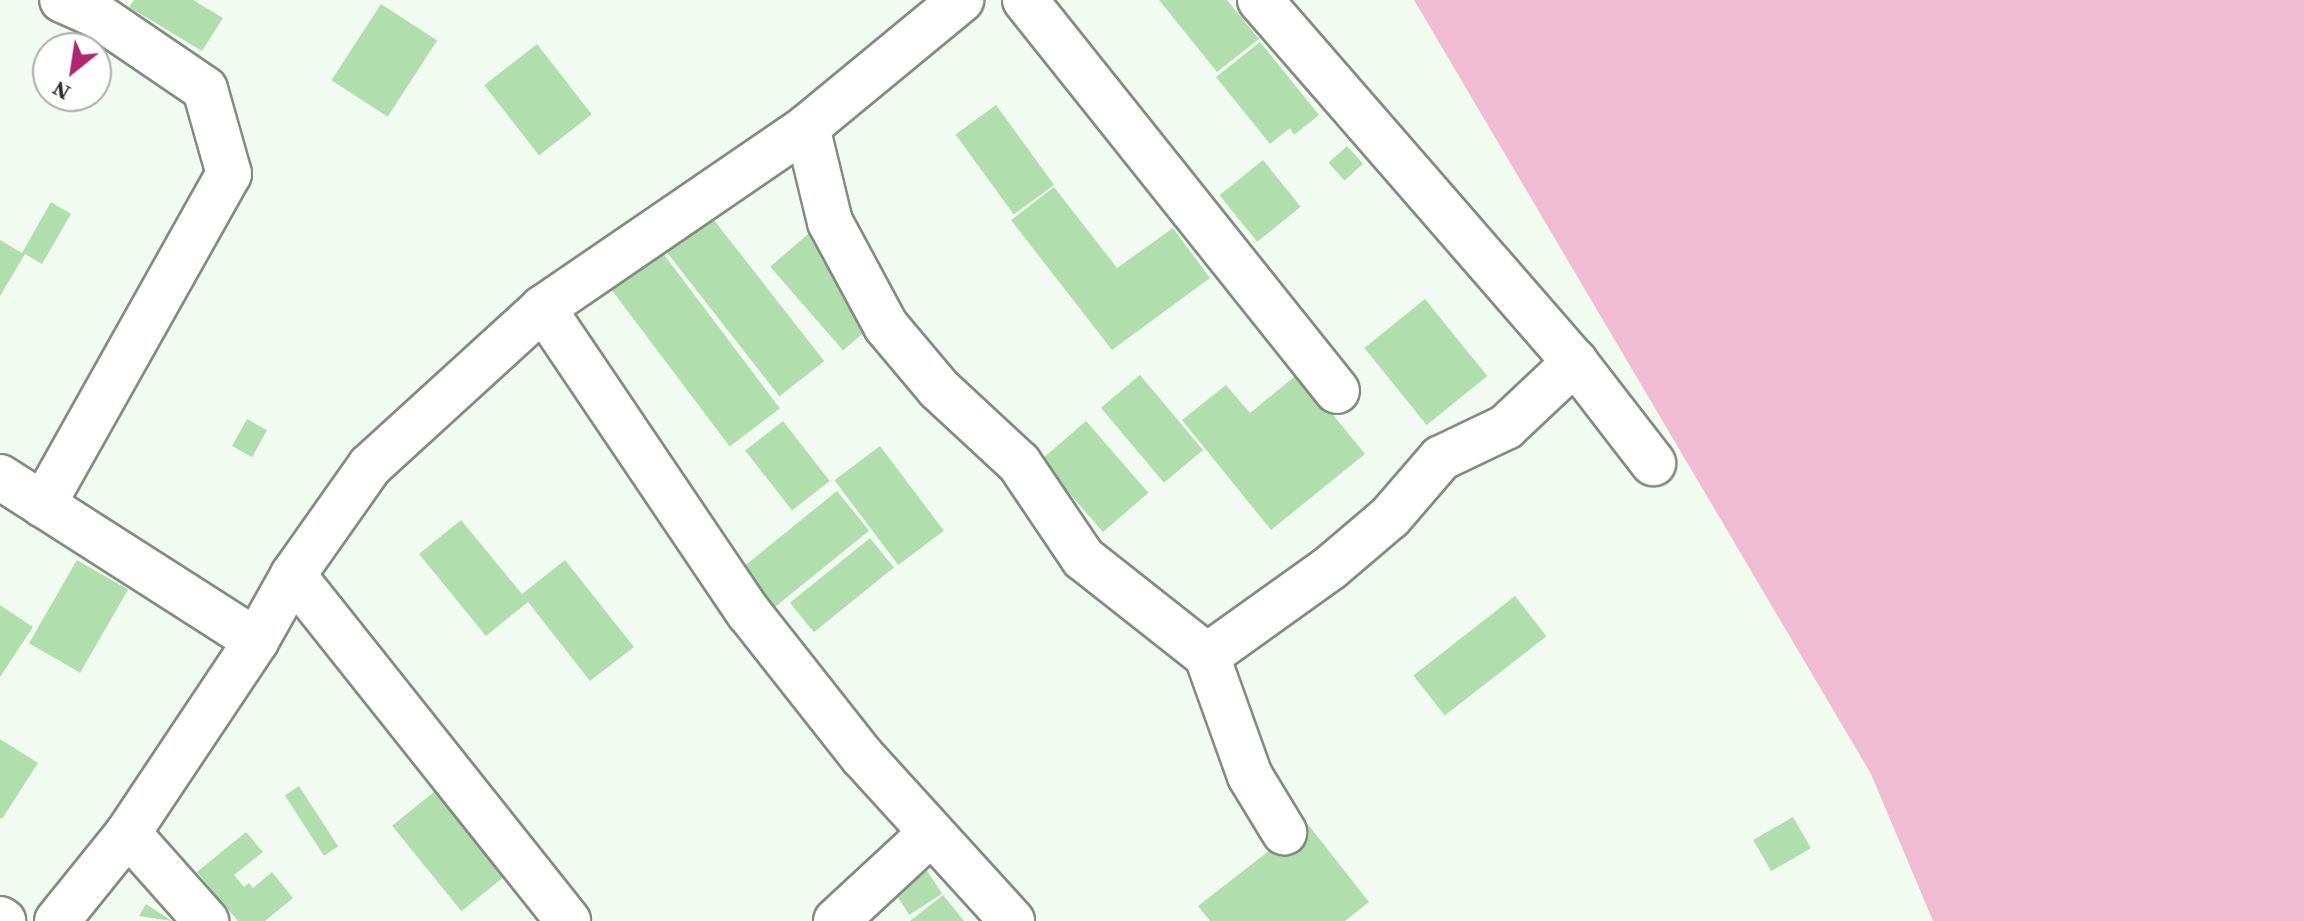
<!DOCTYPE html>
<style>
body{margin:0}
#map{position:relative;width:2304px;height:921px;overflow:hidden;background:#f2fbf1;font-family:"Source Serif 4",serif}
div>[style]{position:absolute}
[style*='--x']{left:calc(var(--x)*1px);top:calc(var(--y)*1px);width:calc(var(--w)*1px);rotate:calc(var(--a)*1deg)}
.green>*{inset:0;background:#f0bcd1}
.building>*{inset:0;background:#b0deac;transform-origin:0 0}
.roads{filter:drop-shadow(2px 0 #838b82) drop-shadow(-2px 0 #838b82) drop-shadow(0 2px #838b82) drop-shadow(0 -2px #838b82)}
.minor>*{height:44px;margin:-22px;padding:0 22px;transform-origin:22px;border-radius:22px;background:#fff}
span{translate:-50% -50%;white-space:nowrap;text-align:center;line-height:1.15;-webkit-text-stroke:6px #fff;paint-order:stroke}
.north{position:absolute;left:32px;top:32px;width:80px;height:80px;box-sizing:border-box;background:#fff;border:2px solid #abadab;border-radius:50%;rotate:210deg;font-size:22px;font-weight:700;line-height:32px;text-align:center;color:#2d312d}
.north::after{content:'';display:block;margin:auto;width:28px;height:36px;background:#ad2870;clip-path:polygon(50% 0,100% 100%,50% 72%,0 100%)}
</style>
<div id="map">
<div class="green">
<i style="clip-path:polygon(1414px 0,2304px 0,2304px 921px,1933px 921px,1871px 774px)"></i>
</div>
<div class="building">
<i style="clip-path:polygon(134px 0,193px 0,223px 18px,202px 51px,129px 7px)"></i>
<i style="clip-path:polygon(1159px 0,1227px 0,1259px 39px,1217px 72px)"></i>
<i style="left:381px;top:4px;width:67px;height:91px;rotate:33deg"></i>
<i style="clip-path:polygon(1260px 42px,1319px 115px,1294px 135px,1290px 128px,1270px 144px,1216px 77px)"></i>
<i style="left:537px;top:44px;width:89px;height:67px;rotate:52deg"></i>
<i style="left:996px;top:105px;width:99px;height:50px;rotate:54deg"></i>
<i style="left:1347px;top:146px;width:24px;height:25px;rotate:48deg"></i>
<i style="left:1263px;top:160px;width:60px;height:56px;rotate:51deg"></i>
<i style="clip-path:polygon(1054px 187px,1117px 268px,1173px 228px,1210px 278px,1112px 350px,1011px 220px)"></i>
<i style="clip-path:polygon(51px 202px,71px 214px,42px 264px,25px 254px,0 296px,0 240px,22px 253px)"></i>
<i style="left:703px;top:206px;width:197px;height:57px;rotate:52deg"></i>
<i style="left:808px;top:234px;width:111px;height:50px;rotate:49deg"></i>
<i style="left:656px;top:244px;width:206px;height:63px;rotate:53deg"></i>
<i style="left:1425px;top:299px;width:99px;height:78px;rotate:51deg"></i>
<i style="clip-path:polygon(1299px 373px,1365px 454px,1271px 530px,1182px 420px,1226px 385px,1250px 413px)"></i>
<i style="left:1140px;top:375px;width:98px;height:51px;rotate:50deg"></i>
<i style="left:247px;top:419px;width:23px;height:31px;rotate:29deg"></i>
<i style="left:783px;top:421px;width:76px;height:48px;rotate:52deg"></i>
<i style="left:1086px;top:421px;width:95px;height:60px;rotate:49deg"></i>
<i style="left:880px;top:446px;width:106px;height:57px;rotate:53deg"></i>
<i style="left:837px;top:491px;width:51px;height:122px;rotate:51deg"></i>
<i style="clip-path:polygon(461px 520px,522px 594px,565px 560px,634px 647px,590px 681px,528px 602px,486px 636px,419px 554px)"></i>
<i style="left:870px;top:538px;width:38px;height:103px;rotate:51deg"></i>
<i style="left:77px;top:560px;width:59px;height:96px;rotate:30deg"></i>
<i style="left:1515px;top:596px;width:51px;height:129px;rotate:52deg"></i>
<i style="clip-path:polygon(0 605px,33px 627px,0 677px)"></i>
<i style="clip-path:polygon(0 739px,38px 763px,2px 819px,0 818px)"></i>
<i style="left:445px;top:783px;width:110px;height:68px;rotate:51deg"></i>
<i style="left:299px;top:786px;width:72px;height:17px;rotate:57deg"></i>
<i style="left:1793px;top:817px;width:36px;height:46px;rotate:60deg"></i>
<i style="clip-path:polygon(1306px 822px,1369px 902px,1345px 921px,1210px 921px,1198px 906px)"></i>
<i style="clip-path:polygon(246px 832px,263px 852px,234px 875px,244px 887px,249px 883px,253px 888px,272px 872px,293px 898px,265px 921px,238px 921px,197px 872px)"></i>
<i style="left:924px;top:866px;width:33px;height:39px;rotate:57deg"></i>
<i style="clip-path:polygon(943px 895px,964px 921px,910px 921px)"></i>
<i style="clip-path:polygon(146px 904px,172px 921px,139px 916px)"></i>
</div>
<div class="roads">
<div class="minor">
<i style="--x:1025;--y:0;--w:500;--a:51.41"></i>
<i style="--x:1260;--y:0;--w:480;--a:49"></i>
<i style="--x:1575;--y:362;--w:128;--a:52.3"></i>
<i style="--x:807;--y:127;--w:98;--a:76.4"></i>
<i style="--x:830;--y:222;--w:118;--a:61.7"></i>
<i style="--x:886;--y:326;--w:82;--a:49.9"></i>
<i style="--x:939;--y:389;--w:109;--a:42.8"></i>
<i style="--x:1019;--y:463;--w:115;--a:56"></i>
<i style="--x:1083;--y:558;--w:158;--a:38.3"></i>
<i style="--x:1207;--y:656;--w:127;--a:70.3"></i>
<i style="--x:1250;--y:776;--w:66;--a:58.7"></i>
<i style="--x:543;--y:308;--w:368;--a:56"></i>
<i style="--x:749;--y:613;--w:182;--a:51.7"></i>
<i style="--x:862;--y:756;--w:223;--a:47.7"></i>
<i style="--x:0;--y:477;--w:304;--a:32.6"></i>
<i style="--x:256;--y:641;--w:231;--a:123.7"></i>
<i style="--x:128;--y:833;--w:113;--a:128.9"></i>
<i style="--x:43;--y:505;--w:380;--a:-60.7"></i>
<i style="--x:229;--y:174;--w:88;--a:-105.8"></i>
<i style="--x:205;--y:89;--w:132;--a:-145.8"></i>
<i style="--x:96;--y:15;--w:37;--a:-156"></i>
<i style="--x:293;--y:575;--w:442;--a:51.5"></i>
<i style="--x:256;--y:641;--w:76;--a:-60.7"></i>
<i style="--x:293;--y:575;--w:133;--a:-54.8"></i>
<i style="--x:370;--y:466;--w:234;--a:-42.4"></i>
<i style="--x:543;--y:308;--w:320;--a:-34.4"></i>
<i style="--x:807;--y:127;--w:200;--a:-39.5"></i>
<i style="--x:1207;--y:656;--w:151;--a:-35.6"></i>
<i style="--x:1330;--y:568;--w:79;--a:-40.4"></i>
<i style="--x:1390;--y:517;--w:78;--a:-49.2"></i>
<i style="--x:1441;--y:458;--w:72;--a:-25.5"></i>
<i style="--x:1506;--y:427;--w:95;--a:-43.3"></i>
<i style="--x:128;--y:833;--w:118;--a:48.4"></i>
<i style="--x:0;--y:919;--w:4;--a:34"></i>
<i style="--x:836;--y:921;--w:127;--a:-42.8"></i>
</div>
</div>
<div class="north">N</div>
</div>
